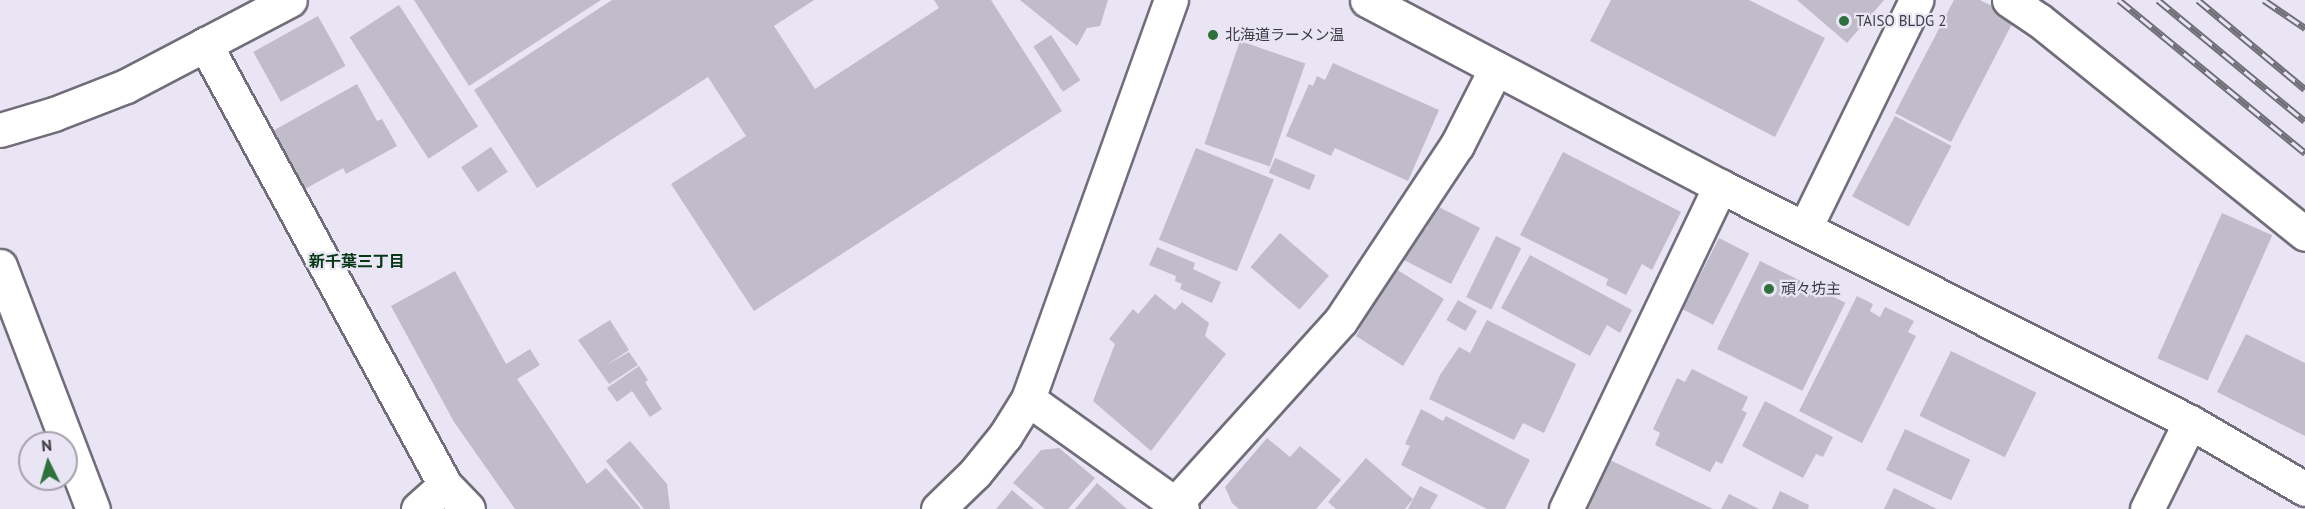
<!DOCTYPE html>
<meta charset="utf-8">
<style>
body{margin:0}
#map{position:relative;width:2305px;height:509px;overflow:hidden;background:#e9e5f4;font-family:"PT Sans","Noto Sans JP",sans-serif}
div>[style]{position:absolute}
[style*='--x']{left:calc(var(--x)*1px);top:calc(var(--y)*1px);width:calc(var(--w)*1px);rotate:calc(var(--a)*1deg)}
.building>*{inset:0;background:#c0bcca;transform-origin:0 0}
.roads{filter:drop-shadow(2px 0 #716d7a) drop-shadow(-2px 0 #716d7a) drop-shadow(0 2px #716d7a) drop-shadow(0 -2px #716d7a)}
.minor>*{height:33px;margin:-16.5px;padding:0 16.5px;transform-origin:16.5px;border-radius:16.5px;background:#fff}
.tertiary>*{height:33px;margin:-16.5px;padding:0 16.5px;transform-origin:16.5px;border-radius:16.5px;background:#fff}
.rail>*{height:7px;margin-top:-3.5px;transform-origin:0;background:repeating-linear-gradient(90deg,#e9e5f4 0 14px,#706e77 0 28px);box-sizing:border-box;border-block:2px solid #706e77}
.dots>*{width:16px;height:16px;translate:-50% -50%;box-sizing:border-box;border:3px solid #e9e5f4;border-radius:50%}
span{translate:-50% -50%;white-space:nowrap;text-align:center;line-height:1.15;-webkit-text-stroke:4.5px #e9e5f4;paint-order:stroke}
.poi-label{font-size:15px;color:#3d3c42}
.left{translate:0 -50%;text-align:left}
.neighbourhood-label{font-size:16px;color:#053713;font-weight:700}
.north{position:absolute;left:18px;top:431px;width:60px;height:60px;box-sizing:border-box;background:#e9e5f4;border:2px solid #a4a1ad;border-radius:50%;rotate:355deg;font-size:16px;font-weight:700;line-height:24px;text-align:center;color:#3d3c42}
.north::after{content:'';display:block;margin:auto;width:21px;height:27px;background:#2e713c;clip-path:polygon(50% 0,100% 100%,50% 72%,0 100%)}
</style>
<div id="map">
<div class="building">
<i style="clip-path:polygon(414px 0,601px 0,469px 86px)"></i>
<i style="clip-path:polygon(612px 0,814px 0,774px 26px,815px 89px,939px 8px,934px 0,991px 0,1062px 111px,754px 311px,671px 184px,746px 136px,708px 77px,537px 188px,474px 90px)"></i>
<i style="clip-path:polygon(1020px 0,1108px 0,1100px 26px,1087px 28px,1077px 46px)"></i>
<i style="clip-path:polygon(1611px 0,1749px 0,1825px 38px,1775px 137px,1590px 41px)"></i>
<i style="clip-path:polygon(1797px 0,1884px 0,1847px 43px)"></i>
<i style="clip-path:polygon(1954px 0,1980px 0,2015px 18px,1951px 142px,1895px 113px)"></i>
<i style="left:399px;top:5px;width:145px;height:59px;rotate:57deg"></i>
<i style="left:318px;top:16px;width:57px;height:74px;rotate:61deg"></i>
<i style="left:1051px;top:35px;width:54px;height:21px;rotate:57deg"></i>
<i style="left:1240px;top:41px;width:69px;height:109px;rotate:19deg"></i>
<i style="clip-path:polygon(1333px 63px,1439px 110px,1408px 181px,1335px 148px,1331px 156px,1286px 136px,1309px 84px,1313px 86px,1317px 76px,1325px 80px)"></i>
<i style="clip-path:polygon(357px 84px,377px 121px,382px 119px,397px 146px,346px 174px,343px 168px,298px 193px,287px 173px,292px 170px,271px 132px)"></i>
<i style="left:1895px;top:116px;width:64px;height:91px;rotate:28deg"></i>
<i style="left:491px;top:147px;width:30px;height:36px;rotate:56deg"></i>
<i style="left:1196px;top:148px;width:84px;height:99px;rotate:22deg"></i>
<i style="clip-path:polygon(1563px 152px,1681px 212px,1652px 270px,1642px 264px,1626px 295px,1606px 285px,1608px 279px,1520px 235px)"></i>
<i style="left:1275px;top:158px;width:44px;height:16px;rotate:23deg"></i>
<i style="clip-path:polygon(1437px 206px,1480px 228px,1451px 284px,1402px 259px,1419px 225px,1426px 229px)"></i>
<i style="left:2222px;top:213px;width:55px;height:159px;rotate:24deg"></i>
<i style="left:1280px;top:233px;width:65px;height:45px;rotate:41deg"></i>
<i style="left:1496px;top:236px;width:28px;height:68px;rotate:26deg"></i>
<i style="left:1719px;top:238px;width:34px;height:80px;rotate:27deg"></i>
<i style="clip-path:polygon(1157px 247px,1195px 263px,1193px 269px,1221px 282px,1212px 303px,1180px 289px,1182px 284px,1175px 281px,1176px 276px,1149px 265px)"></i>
<i style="clip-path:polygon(1530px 255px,1632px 310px,1620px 333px,1607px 325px,1590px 356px,1501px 308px)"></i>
<i style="left:1760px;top:261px;width:95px;height:98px;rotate:26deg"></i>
<i style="clip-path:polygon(1391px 266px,1444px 299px,1403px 366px,1356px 336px,1360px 329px,1355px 325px)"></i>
<i style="clip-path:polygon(455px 271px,506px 364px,530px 349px,540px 365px,517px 379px,587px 484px,606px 468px,641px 509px,515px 509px,454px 422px,391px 306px)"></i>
<i style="clip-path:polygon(1155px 294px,1175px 310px,1182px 302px,1209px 323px,1205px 336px,1226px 354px,1151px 451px,1093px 401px,1115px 344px,1109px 339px,1133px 309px,1138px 314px)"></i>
<i style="clip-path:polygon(1857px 296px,1873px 304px,1870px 311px,1880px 317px,1885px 307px,1914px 321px,1908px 332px,1916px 336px,1862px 443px,1799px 411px)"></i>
<i style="left:1458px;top:300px;width:22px;height:23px;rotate:30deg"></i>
<i style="clip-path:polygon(610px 320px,629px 350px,605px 366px,629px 352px,638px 365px,609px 384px,578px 340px)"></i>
<i style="clip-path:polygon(1487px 320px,1576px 364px,1544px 433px,1523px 423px,1514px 440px,1429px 399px,1440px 375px,1459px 347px,1470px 353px)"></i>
<i style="clip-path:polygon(2246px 334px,2305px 363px,2305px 436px,2217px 392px)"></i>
<i style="left:1951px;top:351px;width:95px;height:72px;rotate:26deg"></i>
<i style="clip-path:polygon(639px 366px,648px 380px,645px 382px,662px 409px,650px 417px,632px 391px,617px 402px,607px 388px)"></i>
<i style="clip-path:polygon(1692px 369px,1748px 397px,1742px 410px,1747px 413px,1722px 464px,1716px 461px,1710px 472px,1655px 445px,1660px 433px,1653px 429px,1677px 378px,1685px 382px)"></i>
<i style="clip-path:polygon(1765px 401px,1833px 437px,1823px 457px,1816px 454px,1803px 478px,1742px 446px)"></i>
<i style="clip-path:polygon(1421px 409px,1443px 421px,1446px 416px,1530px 460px,1505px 509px,1487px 509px,1401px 465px,1410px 446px,1405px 444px)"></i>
<i style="left:1905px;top:429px;width:72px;height:45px;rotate:25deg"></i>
<i style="clip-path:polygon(1267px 438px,1290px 457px,1300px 446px,1341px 480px,1316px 509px,1239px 509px,1232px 503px,1225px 487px)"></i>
<i style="clip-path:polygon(630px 441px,667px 484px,670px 509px,644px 509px,606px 461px)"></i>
<i style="clip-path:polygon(1059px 448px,1095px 478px,1068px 509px,1045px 509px,1013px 483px,1041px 450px)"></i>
<i style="clip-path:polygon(1366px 458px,1413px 499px,1405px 509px,1336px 509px,1328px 502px)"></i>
<i style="clip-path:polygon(1610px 460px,1713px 509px,1588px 509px)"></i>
<i style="clip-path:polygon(1097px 483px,1127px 509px,1075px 509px)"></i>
<i style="clip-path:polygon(1420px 486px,1438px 495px,1430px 509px,1408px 509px)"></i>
<i style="clip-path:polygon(1894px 488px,1937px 509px,1884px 509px)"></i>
<i style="clip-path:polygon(1012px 490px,1034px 509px,996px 509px)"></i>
<i style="clip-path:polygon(1780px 491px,1809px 505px,1808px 509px,1772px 509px)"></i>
<i style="clip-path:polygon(1729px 494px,1759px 509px,1721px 509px)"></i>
</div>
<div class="roads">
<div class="minor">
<i style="--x:2009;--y:0;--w:36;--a:34"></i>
<i style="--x:2039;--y:20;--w:341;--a:38.8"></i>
<i style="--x:205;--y:44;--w:502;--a:61.44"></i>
<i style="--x:445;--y:485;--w:33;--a:46"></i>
<i style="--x:0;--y:130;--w:56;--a:-16.5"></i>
<i style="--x:54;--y:114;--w:77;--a:-21.3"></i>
<i style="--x:126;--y:86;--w:185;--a:-27.7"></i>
<i style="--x:1805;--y:228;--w:254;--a:-64"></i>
<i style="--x:1028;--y:399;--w:189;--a:35.5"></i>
<i style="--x:1174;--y:505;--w:249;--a:-47.9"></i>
<i style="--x:1341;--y:320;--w:210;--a:-56.5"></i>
<i style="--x:1457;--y:145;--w:86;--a:-63.1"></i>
<i style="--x:418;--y:509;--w:36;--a:-42"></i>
<i style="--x:1566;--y:509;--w:358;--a:-64.5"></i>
<i style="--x:2147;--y:509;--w:97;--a:-63.7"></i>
</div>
<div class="tertiary">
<i style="--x:1367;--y:0;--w:399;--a:27.8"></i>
<i style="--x:1720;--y:186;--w:526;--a:26.66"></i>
<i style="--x:2190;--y:422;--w:133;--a:30.2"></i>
<i style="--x:0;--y:266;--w:260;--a:69.1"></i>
<i style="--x:938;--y:509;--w:52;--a:-44.2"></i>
<i style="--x:975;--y:473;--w:48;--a:-51"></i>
<i style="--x:1005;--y:436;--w:44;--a:-58.1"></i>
<i style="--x:1028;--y:399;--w:424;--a:-70.3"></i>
</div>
</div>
<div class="rail">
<i style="--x:2119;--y:0;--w:241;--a:39.4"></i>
<i style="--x:2158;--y:0;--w:190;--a:39.5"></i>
<i style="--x:2198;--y:0;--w:139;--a:39.8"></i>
<i style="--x:2264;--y:0;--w:50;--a:34.3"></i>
</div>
<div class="dots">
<i style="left:1844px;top:21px;background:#2e713c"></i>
<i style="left:1213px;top:35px;background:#2e713c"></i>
<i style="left:1769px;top:289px;background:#2e713c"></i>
</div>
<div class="poi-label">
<span class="left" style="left:1856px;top:21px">TAISO BLDG 2</span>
<span class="left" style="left:1225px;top:35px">北海道ラーメン温</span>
<span class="left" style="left:1781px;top:289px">頑々坊主</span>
</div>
<div class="neighbourhood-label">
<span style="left:357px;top:261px">新千葉三丁目</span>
</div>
<div class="north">N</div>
</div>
